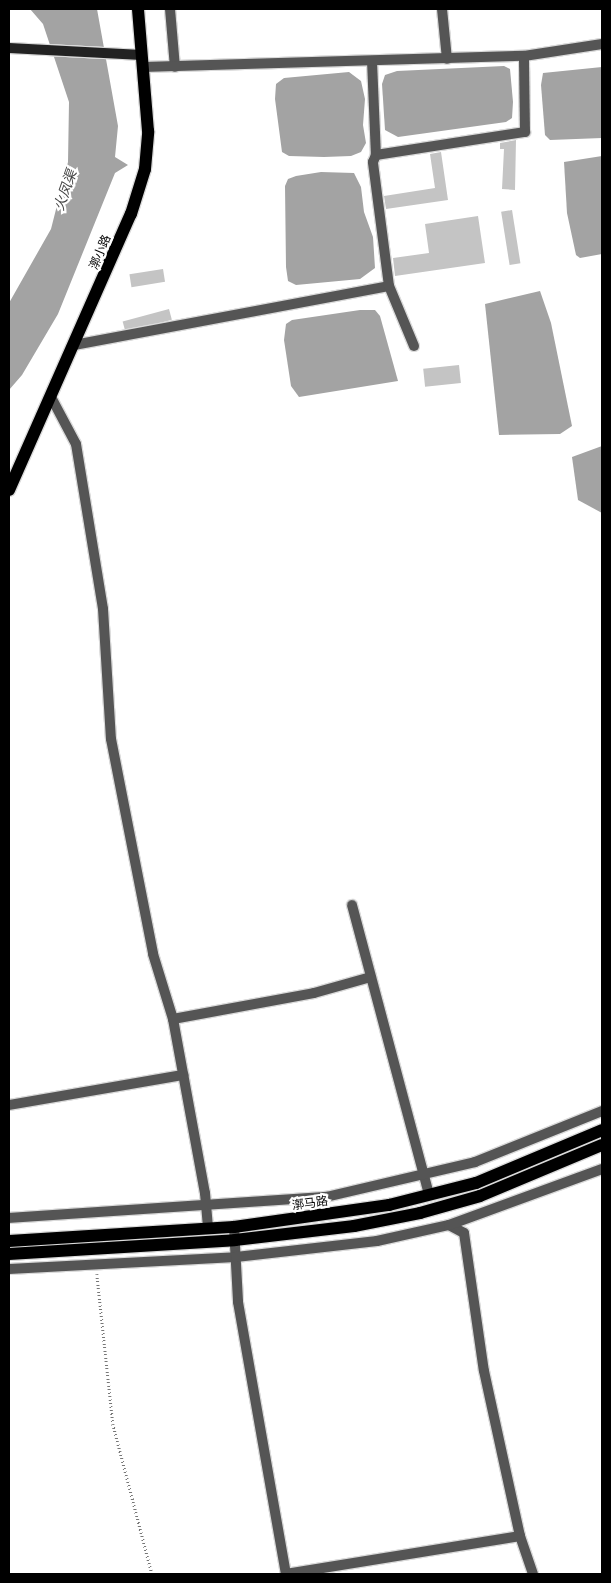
<!DOCTYPE html>
<meta charset="utf-8">
<style>
body{margin:0}
#map{position:relative;width:611px;height:1583px;overflow:hidden;background:#fff;font-family:Manrope,"Noto Sans SC",sans-serif}
div>[style]{position:absolute}
[style*='--x']{left:calc(var(--x)*1px);top:calc(var(--y)*1px);width:calc(var(--w)*1px);rotate:calc(var(--a)*1deg)}
.water>*{inset:0;background:#a3a3a3}
.building>*{inset:0;background:#c4c4c4;transform-origin:0 0}
.path>*{height:2.5px;margin-top:-1.25px;transform-origin:0;background:repeating-linear-gradient(90deg,#777 0 1px,transparent 0 3.5px)}
.roads{filter:drop-shadow(1px 0 #dbdbdb) drop-shadow(-1px 0 #dbdbdb) drop-shadow(0 1px #dbdbdb) drop-shadow(0 -1px #dbdbdb)}
.street>*{height:10px;margin:-5px;padding:0 5px;transform-origin:5px;border-radius:5px;background:#555}
.secondary>*{height:10px;margin:-5px;padding:0 5px;transform-origin:5px;border-radius:5px;background:#222}
.primary>*{height:12px;margin:-6px;padding:0 6px;transform-origin:6px;border-radius:6px;background:#000}
span{translate:-50% -50%;white-space:nowrap;text-align:center;line-height:1.15;-webkit-text-stroke:4.5px #fff;paint-order:stroke}
.street-label{font-size:12px;color:#000}
.water-label{font-size:14px;color:#444;font-style:italic}
.frame{position:absolute;inset:0;border:10px solid #000;pointer-events:none}
</style>
<div id="map">
<div class="water">
<i style="clip-path:polygon(30px 9px,97px 9px,118px 126px,115px 157px,128px 165px,115px 173px,58px 314px,22px 375px,9px 390px,9px 303px,51px 229px,68px 162px,69px 102px,43px 24px)"></i>
<i style="clip-path:polygon(504px 66px,510px 69px,513px 102px,512px 118px,506px 122px,398px 137px,385px 130px,382px 84px,385px 75px,397px 71px)"></i>
<i style="clip-path:polygon(602px 67px,602px 138px,550px 140px,545px 135px,541px 85px,543px 73px)"></i>
<i style="clip-path:polygon(349px 72px,361px 81px,365px 99px,363px 125px,366px 143px,361px 152px,351px 156px,324px 157px,289px 156px,282px 152px,275px 99px,276px 84px,284px 78px)"></i>
<i style="clip-path:polygon(602px 156px,602px 254px,580px 258px,576px 255px,567px 213px,564px 162px)"></i>
<i style="clip-path:polygon(321px 172px,354px 173px,361px 187px,364px 212px,373px 237px,375px 268px,360px 279px,296px 285px,288px 281px,286px 267px,285px 186px,288px 179px,296px 176px)"></i>
<i style="clip-path:polygon(540px 291px,551px 323px,572px 426px,560px 434px,499px 435px,485px 304px)"></i>
<i style="clip-path:polygon(360px 310px,375px 310px,380px 316px,398px 381px,299px 397px,291px 386px,284px 340px,286px 324px,292px 320px)"></i>
<i style="clip-path:polygon(602px 446px,602px 513px,578px 500px,572px 457px)"></i>
</div>
<div class="building">
<i style="clip-path:polygon(516px 140px,515px 190px,502px 189px,504px 149px,500px 149px,500px 143px)"></i>
<i style="clip-path:polygon(441px 152px,448px 200px,386px 209px,384px 196px,435px 188px,430px 154px)"></i>
<i style="left:512px;top:210px;width:54px;height:11px;rotate:81deg"></i>
<i style="clip-path:polygon(478px 216px,485px 263px,395px 276px,393px 258px,429px 253px,425px 224px)"></i>
<i style="left:163px;top:269px;width:13px;height:34px;rotate:81deg"></i>
<i style="left:169px;top:309px;width:11px;height:48px;rotate:75deg"></i>
<i style="left:459px;top:365px;width:18px;height:36px;rotate:84deg"></i>
</div>
<div class="path">
<i style="--x:97;--y:1274;--w:151;--a:83.9"></i>
<i style="--x:113;--y:1424;--w:155;--a:75.4"></i>
</div>
<div class="roads">
<div class="street">
<i style="--x:170;--y:9;--w:58;--a:85.1"></i>
<i style="--x:442;--y:9;--w:50;--a:84.3"></i>
<i style="--x:372;--y:61;--w:94;--a:87.6"></i>
<i style="--x:143;--y:67;--w:381;--a:-1.7"></i>
<i style="--x:524;--y:56;--w:79;--a:-8.7"></i>
<i style="--x:74;--y:345;--w:320;--a:-10.6"></i>
<i style="--x:414;--y:346;--w:65;--a:-112.6"></i>
<i style="--x:389;--y:286;--w:125;--a:-97.4"></i>
<i style="--x:373;--y:162;--w:8;--a:-67"></i>
<i style="--x:376;--y:155;--w:151;--a:-8.8"></i>
<i style="--x:525;--y:132;--w:76;--a:-90.8"></i>
<i style="--x:51;--y:397;--w:53;--a:62"></i>
<i style="--x:76;--y:444;--w:167;--a:80.7"></i>
<i style="--x:103;--y:609;--w:130;--a:86.5"></i>
<i style="--x:111;--y:739;--w:219;--a:78.9"></i>
<i style="--x:153;--y:954;--w:68;--a:72.9"></i>
<i style="--x:173;--y:1019;--w:177;--a:79.6"></i>
<i style="--x:205;--y:1193;--w:36;--a:85"></i>
<i style="--x:352;--y:905;--w:300;--a:75.1"></i>
<i style="--x:173;--y:1019;--w:143;--a:-10.4"></i>
<i style="--x:314;--y:993;--w:59;--a:-15.7"></i>
<i style="--x:9;--y:1105;--w:177;--a:-9.8"></i>
<i style="--x:9;--y:1218;--w:318;--a:-3.8"></i>
<i style="--x:326;--y:1197;--w:153;--a:-13.2"></i>
<i style="--x:475;--y:1162;--w:137;--a:-21.9"></i>
<i style="--x:449;--y:1225;--w:17;--a:28"></i>
<i style="--x:464;--y:1233;--w:139;--a:81.8"></i>
<i style="--x:484;--y:1371;--w:169;--a:77.7"></i>
<i style="--x:520;--y:1536;--w:40;--a:71.1"></i>
<i style="--x:234;--y:1227;--w:75;--a:86.9"></i>
<i style="--x:238;--y:1302;--w:276;--a:80"></i>
<i style="--x:9;--y:1269;--w:227;--a:-3"></i>
<i style="--x:236;--y:1257;--w:142;--a:-6.5"></i>
<i style="--x:377;--y:1241;--w:74;--a:-12.5"></i>
<i style="--x:449;--y:1225;--w:163;--a:-20.1"></i>
<i style="--x:286;--y:1574;--w:237;--a:-9.2"></i>
</div>
<div class="secondary">
<i style="--x:9;--y:48;--w:133;--a:3"></i>
</div>
<div class="primary">
<i style="--x:9;--y:490;--w:302;--a:-66.2"></i>
<i style="--x:131;--y:214;--w:47;--a:-72.7"></i>
<i style="--x:145;--y:169;--w:38;--a:-85"></i>
<i style="--x:148;--y:131;--w:122;--a:-94.7"></i>
<i style="--x:9;--y:1241;--w:225;--a:-3.6"></i>
<i style="--x:234;--y:1227;--w:157;--a:-8.1"></i>
<i style="--x:389;--y:1205;--w:90;--a:-14.2"></i>
<i style="--x:476;--y:1183;--w:137;--a:-22.8"></i>
<i style="--x:9;--y:1254;--w:226;--a:-3.5"></i>
<i style="--x:235;--y:1240;--w:120;--a:-6.7"></i>
<i style="--x:354;--y:1226;--w:67;--a:-11.1"></i>
<i style="--x:420;--y:1213;--w:62;--a:-15.8"></i>
<i style="--x:480;--y:1196;--w:132;--a:-22.7"></i>
</div>
</div>
<div class="street-label">
<span style="left:100px;top:252px;rotate:-67deg">漷小路</span>
<span style="left:310px;top:1203px;rotate:-8deg">漷马路</span>
</div>
<div class="water-label">
<span style="left:65px;top:190px;rotate:-71deg">火凤渠</span>
</div>
<div class="frame"></div>
</div>
